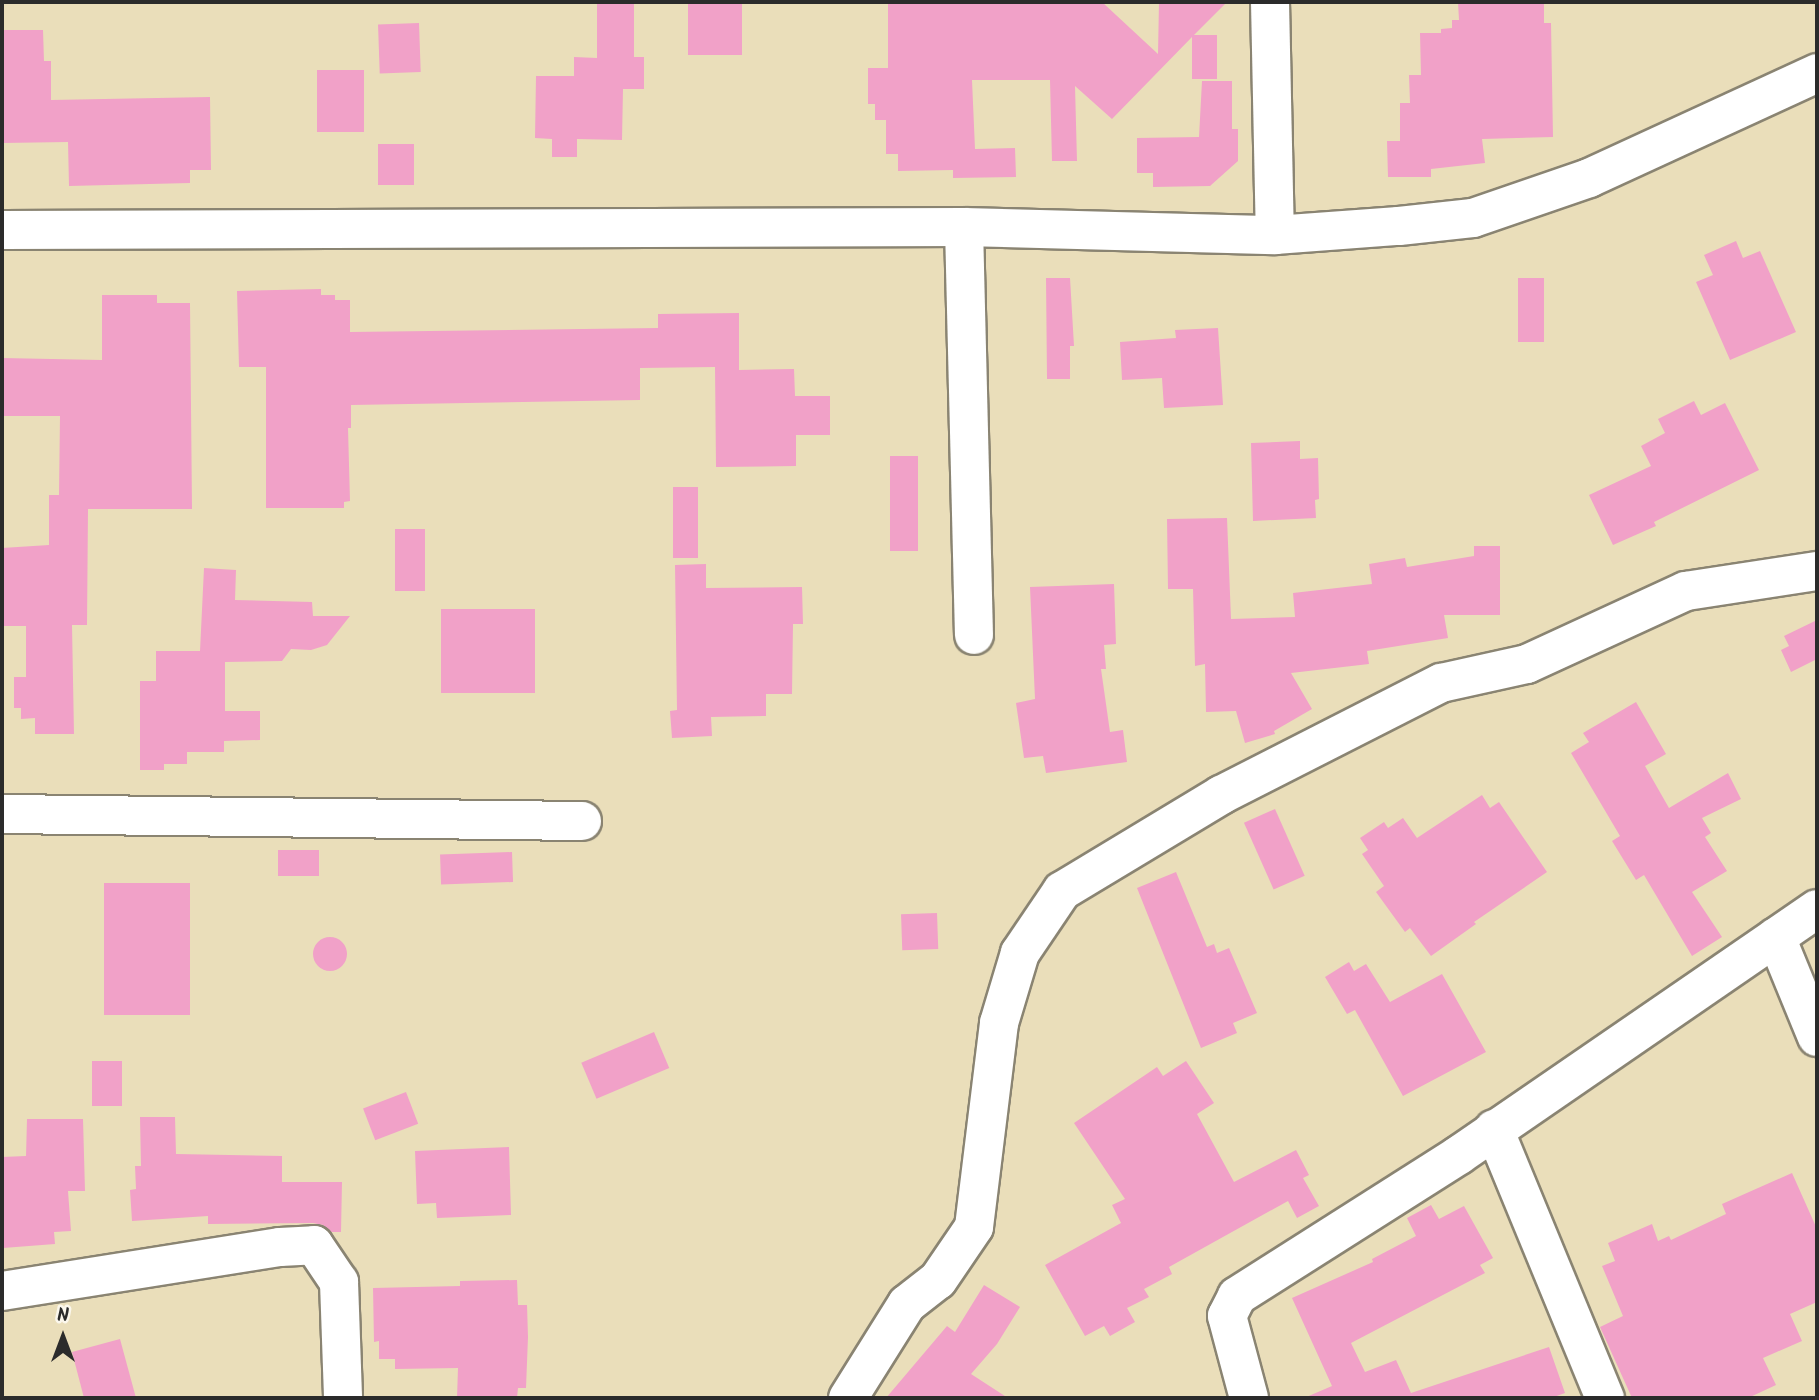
<!DOCTYPE html>
<style>
body{margin:0}
#map{position:relative;width:1819px;height:1400px;overflow:hidden;background:#eadeba;font-family:Kalam,sans-serif}
div>[style]{position:absolute}
[style*='--x']{left:calc(var(--x)*1px);top:calc(var(--y)*1px);width:calc(var(--w)*1px);rotate:calc(var(--a)*1deg)}
.building>*{inset:0;background:#f1a1c8;transform-origin:0 0}
.round{border-radius:50%}
.roads{filter:drop-shadow(2px 0 #8a8472) drop-shadow(-2px 0 #8a8472) drop-shadow(0 2px #8a8472) drop-shadow(0 -2px #8a8472)}
.minor>*{height:38px;margin:-19px;padding:0 19px;transform-origin:19px;border-radius:19px;background:#fff}
span{translate:-50% -50%;white-space:nowrap;text-align:center;line-height:1.15;-webkit-text-stroke:5px #fbf7ec;paint-order:stroke}
.frame{position:absolute;inset:0;border:4px solid #2b2b2b;pointer-events:none}
.north{position:absolute;left:28px;top:1302px;width:70px;height:70px;-webkit-text-stroke:5px #fbf7ec;paint-order:stroke;rotate:0deg;font-size:19px;font-weight:700;line-height:28px;text-align:center;color:#2b2b2b}
.north::after{content:'';display:block;margin:auto;width:24px;height:32px;background:#2b2b2b;clip-path:polygon(50% 0,100% 100%,50% 72%,0 100%)}
</style>
<div id="map">
<div class="building">
<i style="clip-path:polygon(597px 2px,634px 2px,634px 57px,644px 57px,644px 89px,623px 89px,622px 140px,577px 139px,577px 157px,552px 157px,552px 139px,535px 138px,536px 76px,574px 76px,574px 57px,597px 58px)"></i>
<i style="left:688px;top:2px;width:54px;height:53px"></i>
<i style="clip-path:polygon(888px 2px,1102px 2px,1158px 54px,1159px 2px,1227px 2px,1194px 35px,1217px 35px,1217px 79px,1192px 79px,1192px 37px,1112px 119px,1075px 86px,1077px 161px,1052px 161px,1050px 80px,972px 80px,975px 149px,1015px 148px,1016px 177px,953px 178px,953px 170px,898px 171px,898px 154px,886px 154px,886px 120px,875px 120px,875px 104px,868px 104px,868px 68px,888px 68px)"></i>
<i style="clip-path:polygon(1458px 2px,1544px 2px,1544px 23px,1551px 23px,1553px 137px,1482px 139px,1485px 163px,1431px 169px,1431px 177px,1388px 177px,1387px 141px,1400px 141px,1400px 103px,1410px 103px,1409px 75px,1421px 75px,1420px 33px,1441px 33px,1441px 29px,1452px 28px,1452px 20px,1459px 20px)"></i>
<i style="left:419px;top:23px;width:49px;height:41px;rotate:88deg"></i>
<i style="clip-path:polygon(2px 30px,43px 30px,44px 61px,51px 61px,51px 100px,210px 97px,211px 170px,190px 170px,190px 183px,69px 186px,68px 142px,2px 143px)"></i>
<i style="left:317px;top:70px;width:47px;height:62px"></i>
<i style="clip-path:polygon(1202px 81px,1232px 81px,1232px 129px,1238px 129px,1238px 161px,1210px 186px,1153px 187px,1153px 173px,1137px 173px,1137px 138px,1199px 137px)"></i>
<i style="left:378px;top:144px;width:36px;height:41px"></i>
<i style="clip-path:polygon(1736px 241px,1743px 258px,1760px 251px,1796px 332px,1730px 360px,1696px 282px,1713px 275px,1704px 255px)"></i>
<i style="clip-path:polygon(1046px 278px,1070px 278px,1074px 346px,1070px 346px,1070px 379px,1047px 379px)"></i>
<i style="left:1518px;top:278px;width:26px;height:64px"></i>
<i style="clip-path:polygon(321px 289px,321px 295px,335px 295px,335px 300px,350px 300px,350px 332px,658px 328px,658px 314px,739px 313px,739px 370px,794px 369px,795px 396px,830px 396px,830px 435px,796px 435px,796px 466px,716px 467px,715px 367px,640px 368px,640px 400px,351px 405px,351px 428px,348px 428px,350px 501px,344px 502px,344px 508px,266px 508px,266px 367px,239px 367px,237px 291px)"></i>
<i style="clip-path:polygon(102px 295px,157px 295px,157px 303px,190px 303px,192px 509px,88px 509px,87px 625px,72px 625px,74px 734px,35px 734px,35px 718px,21px 719px,21px 708px,14px 708px,14px 677px,26px 677px,26px 626px,2px 626px,2px 548px,49px 545px,49px 495px,59px 495px,60px 416px,2px 416px,2px 358px,102px 360px)"></i>
<i style="clip-path:polygon(1218px 328px,1223px 405px,1164px 408px,1162px 378px,1122px 380px,1120px 342px,1176px 338px,1175px 330px)"></i>
<i style="clip-path:polygon(1694px 401px,1701px 415px,1725px 403px,1759px 470px,1654px 522px,1656px 526px,1613px 545px,1589px 495px,1651px 466px,1641px 446px,1665px 433px,1658px 419px)"></i>
<i style="clip-path:polygon(1300px 441px,1300px 459px,1318px 458px,1319px 499px,1315px 500px,1316px 518px,1253px 521px,1251px 443px)"></i>
<i style="left:890px;top:456px;width:28px;height:95px"></i>
<i style="left:673px;top:487px;width:25px;height:71px"></i>
<i style="clip-path:polygon(1227px 518px,1231px 619px,1295px 617px,1293px 593px,1372px 584px,1369px 564px,1405px 558px,1407px 567px,1474px 556px,1474px 546px,1500px 546px,1500px 615px,1444px 615px,1448px 638px,1367px 651px,1369px 664px,1291px 673px,1312px 709px,1274px 731px,1275px 734px,1245px 743px,1236px 711px,1206px 712px,1205px 664px,1195px 666px,1193px 589px,1168px 589px,1167px 519px)"></i>
<i style="left:395px;top:529px;width:30px;height:62px"></i>
<i style="clip-path:polygon(706px 564px,706px 588px,802px 587px,803px 624px,793px 624px,792px 694px,766px 694px,766px 716px,711px 717px,712px 736px,672px 738px,670px 711px,677px 710px,675px 565px)"></i>
<i style="clip-path:polygon(204px 568px,236px 570px,235px 600px,312px 602px,313px 616px,350px 616px,327px 645px,311px 650px,291px 649px,282px 661px,225px 662px,225px 711px,260px 711px,260px 740px,224px 741px,224px 752px,187px 752px,187px 764px,164px 764px,164px 770px,140px 770px,140px 681px,156px 681px,156px 651px,200px 651px)"></i>
<i style="clip-path:polygon(1114px 584px,1116px 644px,1104px 645px,1106px 669px,1101px 669px,1110px 732px,1123px 730px,1127px 762px,1046px 773px,1043px 756px,1024px 758px,1016px 703px,1035px 699px,1030px 587px)"></i>
<i style="left:535px;top:609px;width:84px;height:94px;rotate:90deg"></i>
<i style="clip-path:polygon(1817px 620px,1817px 659px,1791px 672px,1781px 650px,1789px 646px,1784px 636px)"></i>
<i style="clip-path:polygon(1636px 702px,1666px 754px,1645px 766px,1669px 808px,1728px 773px,1741px 799px,1702px 818px,1711px 833px,1705px 837px,1727px 871px,1692px 892px,1722px 937px,1692px 956px,1644px 875px,1636px 880px,1612px 841px,1620px 836px,1571px 753px,1589px 742px,1583px 733px)"></i>
<i style="clip-path:polygon(1482px 795px,1490px 808px,1499px 802px,1547px 872px,1474px 922px,1476px 924px,1431px 956px,1410px 928px,1405px 932px,1376px 892px,1384px 886px,1362px 854px,1368px 850px,1360px 838px,1384px 822px,1388px 828px,1403px 818px,1417px 838px)"></i>
<i style="left:1275px;top:809px;width:73px;height:34px;rotate:66deg"></i>
<i style="left:278px;top:850px;width:41px;height:26px"></i>
<i style="left:512px;top:852px;width:30px;height:72px;rotate:88deg"></i>
<i style="clip-path:polygon(1176px 872px,1207px 947px,1214px 944px,1217px 953px,1229px 948px,1257px 1013px,1233px 1023px,1237px 1033px,1201px 1048px,1137px 888px)"></i>
<i style="left:104px;top:883px;width:86px;height:132px"></i>
<i style="left:937px;top:913px;width:36px;height:36px;rotate:88deg"></i>
<i class="round" style="left:313px;top:937px;width:34px;height:34px"></i>
<i style="clip-path:polygon(1349px 962px,1354px 971px,1366px 964px,1390px 1002px,1442px 974px,1486px 1052px,1403px 1096px,1355px 1010px,1347px 1014px,1325px 977px)"></i>
<i style="left:654px;top:1032px;width:39px;height:79px;rotate:67deg"></i>
<i style="left:92px;top:1061px;width:30px;height:45px"></i>
<i style="clip-path:polygon(1186px 1061px,1214px 1103px,1197px 1114px,1234px 1182px,1296px 1150px,1309px 1175px,1303px 1178px,1319px 1206px,1297px 1218px,1288px 1201px,1169px 1267px,1172px 1274px,1144px 1289px,1149px 1297px,1127px 1308px,1135px 1322px,1110px 1336px,1104px 1326px,1085px 1336px,1045px 1265px,1121px 1223px,1112px 1205px,1125px 1199px,1074px 1123px,1157px 1067px,1163px 1076px)"></i>
<i style="left:406px;top:1092px;width:34px;height:46px;rotate:69deg"></i>
<i style="clip-path:polygon(140px 1117px,175px 1117px,176px 1154px,282px 1156px,282px 1182px,342px 1182px,341px 1232px,331px 1232px,323px 1225px,313px 1223px,208px 1224px,208px 1216px,132px 1221px,130px 1190px,136px 1189px,135px 1166px,141px 1166px)"></i>
<i style="clip-path:polygon(27px 1119px,83px 1119px,85px 1191px,68px 1191px,71px 1231px,54px 1232px,55px 1244px,3px 1248px,2px 1157px,26px 1156px)"></i>
<i style="clip-path:polygon(509px 1147px,511px 1215px,437px 1218px,436px 1203px,417px 1204px,415px 1151px)"></i>
<i style="clip-path:polygon(1792px 1173px,1817px 1229px,1817px 1302px,1790px 1314px,1802px 1341px,1763px 1358px,1776px 1385px,1748px 1398px,1632px 1398px,1600px 1327px,1623px 1316px,1602px 1266px,1615px 1261px,1608px 1243px,1652px 1224px,1658px 1241px,1669px 1236px,1671px 1240px,1726px 1214px,1722px 1204px)"></i>
<i style="clip-path:polygon(1431px 1205px,1439px 1219px,1464px 1206px,1493px 1258px,1480px 1265px,1485px 1273px,1351px 1343px,1365px 1372px,1396px 1360px,1411px 1393px,1549px 1347px,1565px 1393px,1551px 1398px,1304px 1398px,1332px 1386px,1292px 1298px,1373px 1262px,1372px 1259px,1416px 1236px,1407px 1218px)"></i>
<i style="clip-path:polygon(517px 1280px,518px 1305px,527px 1305px,528px 1337px,526px 1388px,518px 1388px,517px 1398px,457px 1398px,458px 1368px,395px 1369px,395px 1359px,379px 1359px,379px 1341px,374px 1342px,373px 1288px,460px 1286px,460px 1281px)"></i>
<i style="clip-path:polygon(984px 1285px,1020px 1307px,997px 1344px,971px 1374px,1008px 1398px,886px 1398px,947px 1326px,955px 1332px)"></i>
<i style="clip-path:polygon(120px 1339px,136px 1398px,84px 1398px,72px 1352px)"></i>
</div>
<div class="roads">
<div class="minor">
<i style="--x:1270;--y:2;--w:233;--a:88.8"></i>
<i style="--x:964;--y:227;--w:408;--a:88.6"></i>
<i style="--x:2;--y:230;--w:962;--a:-0.18"></i>
<i style="--x:964;--y:227;--w:311;--a:1.5"></i>
<i style="--x:1275;--y:235;--w:124;--a:-4.2"></i>
<i style="--x:1399;--y:226;--w:74;--a:-6.2"></i>
<i style="--x:1473;--y:218;--w:123;--a:-19"></i>
<i style="--x:1589;--y:178;--w:251;--a:-24.7"></i>
<i style="--x:2;--y:814;--w:580;--a:0.69"></i>
<i style="--x:1776;--y:937;--w:108;--a:67.7"></i>
<i style="--x:1494;--y:1129;--w:291;--a:67.6"></i>
<i style="--x:2;--y:1291;--w:281;--a:-9"></i>
<i style="--x:280;--y:1247;--w:34;--a:-3"></i>
<i style="--x:314;--y:1245;--w:45;--a:56"></i>
<i style="--x:339;--y:1282;--w:116;--a:88"></i>
<i style="--x:848;--y:1398;--w:111;--a:-57.9"></i>
<i style="--x:907;--y:1304;--w:39;--a:-38"></i>
<i style="--x:938;--y:1280;--w:64;--a:-55.8"></i>
<i style="--x:974;--y:1227;--w:206;--a:-83"></i>
<i style="--x:999;--y:1023;--w:73;--a:-73.3"></i>
<i style="--x:1020;--y:953;--w:75;--a:-55.9"></i>
<i style="--x:1062;--y:891;--w:186;--a:-31.1"></i>
<i style="--x:1221;--y:795;--w:247;--a:-27"></i>
<i style="--x:1441;--y:683;--w:88;--a:-12.5"></i>
<i style="--x:1527;--y:664;--w:175;--a:-24.7"></i>
<i style="--x:1686;--y:591;--w:133;--a:-8.7"></i>
<i style="--x:1249;--y:1398;--w:85;--a:-105"></i>
<i style="--x:1227;--y:1316;--w:22;--a:-63"></i>
<i style="--x:1237;--y:1296;--w:263;--a:-32.4"></i>
<i style="--x:1459;--y:1155;--w:434;--a:-34.5"></i>
</div>
</div>
<div class="frame"></div>
<div class="north">N</div>
</div>
